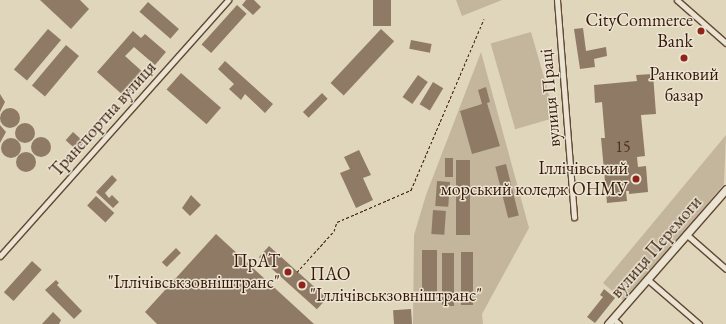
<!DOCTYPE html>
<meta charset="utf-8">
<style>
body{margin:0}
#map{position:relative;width:726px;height:324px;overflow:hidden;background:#e0d6bb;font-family:"EB Garamond",serif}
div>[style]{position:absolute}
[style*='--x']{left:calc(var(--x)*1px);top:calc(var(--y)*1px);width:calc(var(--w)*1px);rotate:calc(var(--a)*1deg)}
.green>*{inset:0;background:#c3b69c;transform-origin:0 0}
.building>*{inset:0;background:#8f7b65;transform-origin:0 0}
.round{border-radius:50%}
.path>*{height:1px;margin-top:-0.5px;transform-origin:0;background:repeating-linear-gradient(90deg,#371807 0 3px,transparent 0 5px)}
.roads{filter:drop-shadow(1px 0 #614834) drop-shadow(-1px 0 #614834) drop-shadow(0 1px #614834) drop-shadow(0 -1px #614834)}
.minor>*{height:5px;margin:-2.5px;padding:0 2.5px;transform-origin:2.5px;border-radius:2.5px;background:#ebe4d3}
.secondary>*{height:7px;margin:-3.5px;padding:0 3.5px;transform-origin:3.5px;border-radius:3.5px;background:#ebe4d3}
.dots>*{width:11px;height:11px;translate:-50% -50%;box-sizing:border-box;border:2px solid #ebe4d3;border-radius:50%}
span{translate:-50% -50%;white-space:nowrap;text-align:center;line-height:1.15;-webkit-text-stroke:3px #ebe4d3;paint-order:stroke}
.number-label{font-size:16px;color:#4d311e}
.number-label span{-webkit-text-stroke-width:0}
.poi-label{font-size:18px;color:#371807}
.right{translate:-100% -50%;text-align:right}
.left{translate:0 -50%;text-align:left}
.street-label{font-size:18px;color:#371807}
</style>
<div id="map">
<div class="green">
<i style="clip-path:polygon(456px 0,502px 0,462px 16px)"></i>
<i style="left:531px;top:32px;width:89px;height:42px;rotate:74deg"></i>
<i style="clip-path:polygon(481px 52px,529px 228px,482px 314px,483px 324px,413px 324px,414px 235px,426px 195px)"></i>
<i style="clip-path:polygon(726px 135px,724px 184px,625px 302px,603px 283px)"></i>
</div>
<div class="building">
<i style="clip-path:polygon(40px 0,80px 0,89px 9px,71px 29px)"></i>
<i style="clip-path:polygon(246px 0,254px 0,261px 7px,253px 15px,242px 5px)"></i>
<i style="left:373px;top:0;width:18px;height:26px"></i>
<i style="left:148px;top:2px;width:41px;height:13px;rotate:41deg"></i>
<i style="left:237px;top:5px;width:13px;height:53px;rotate:42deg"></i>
<i style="clip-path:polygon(583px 28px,586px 51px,606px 47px,607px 56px,594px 59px,595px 67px,580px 69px,574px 29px)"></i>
<i style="left:48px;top:29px;width:17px;height:53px;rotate:40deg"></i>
<i style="left:381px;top:29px;width:18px;height:74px;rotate:43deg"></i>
<i style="clip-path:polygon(133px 31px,141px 38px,145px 34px,166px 52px,155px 65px,134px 47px,125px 56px,145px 74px,125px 97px,97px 72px)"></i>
<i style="left:411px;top:40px;width:21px;height:9px;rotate:11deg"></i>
<i style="left:66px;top:45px;width:17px;height:53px;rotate:40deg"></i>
<i style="clip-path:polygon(225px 61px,273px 104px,265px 113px,245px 94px,241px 100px,229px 89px,234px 84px,218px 69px)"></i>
<i style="left:181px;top:73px;width:53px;height:22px;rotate:41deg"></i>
<i style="clip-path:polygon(653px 74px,656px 114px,641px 115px,645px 156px,637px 157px,638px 167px,646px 166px,648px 192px,629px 194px,629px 191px,626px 191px,627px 201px,607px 203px,601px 138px,605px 138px,602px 102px,595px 103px,594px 85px,637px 81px,636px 75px)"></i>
<i style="left:418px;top:75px;width:12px;height:27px;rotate:35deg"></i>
<i style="left:433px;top:82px;width:12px;height:26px;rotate:31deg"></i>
<i style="clip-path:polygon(486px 87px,490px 102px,487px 103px,500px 146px,472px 154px,460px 111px,482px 104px,478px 90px)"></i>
<i style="left:322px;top:93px;width:8px;height:27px;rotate:45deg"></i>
<i style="clip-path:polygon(0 94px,5px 102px,0 112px)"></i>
<i class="round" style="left:0;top:108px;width:20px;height:20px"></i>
<i class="round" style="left:15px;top:123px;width:20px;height:20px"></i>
<i style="clip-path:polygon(0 125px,6px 132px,0 143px)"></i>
<i style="left:73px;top:132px;width:15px;height:11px;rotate:42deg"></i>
<i class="round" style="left:31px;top:137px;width:20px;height:20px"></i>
<i class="round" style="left:1px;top:138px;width:20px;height:20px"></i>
<i style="clip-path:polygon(359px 150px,371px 175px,363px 178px,373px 200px,356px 208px,340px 173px,350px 169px,344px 157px)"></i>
<i class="round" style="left:16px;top:152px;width:20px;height:20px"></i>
<i style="left:445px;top:158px;width:8px;height:19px"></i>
<i style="left:456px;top:160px;width:14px;height:75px"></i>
<i style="left:506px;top:164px;width:53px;height:11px;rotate:76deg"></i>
<i style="clip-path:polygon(112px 175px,117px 180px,105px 193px,109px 198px,112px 195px,119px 202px,113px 208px,96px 192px)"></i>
<i style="left:437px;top:181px;width:13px;height:25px;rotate:4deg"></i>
<i style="clip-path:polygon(191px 195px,201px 205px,190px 216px,182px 208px)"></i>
<i style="left:96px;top:196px;width:25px;height:13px;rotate:43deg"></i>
<i style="left:433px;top:210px;width:13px;height:24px;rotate:4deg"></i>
<i style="clip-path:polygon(216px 234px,314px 324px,157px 324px,145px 312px)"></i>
<i style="left:269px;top:246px;width:78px;height:15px;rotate:42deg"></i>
<i style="left:176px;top:248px;width:7px;height:20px;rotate:45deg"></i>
<i style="left:422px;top:250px;width:15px;height:43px"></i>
<i style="left:461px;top:252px;width:12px;height:53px"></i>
<i style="left:442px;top:253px;width:12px;height:53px"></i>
<i style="left:32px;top:261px;width:13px;height:42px;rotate:42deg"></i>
<i style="clip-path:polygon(56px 280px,59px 283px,57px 285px,82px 311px,74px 319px,45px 290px)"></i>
<i style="clip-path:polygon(604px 289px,615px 298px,595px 323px,587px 317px,603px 297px,600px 295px)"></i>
<i style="left:411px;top:309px;width:15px;height:18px;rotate:86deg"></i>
<i style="clip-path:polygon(53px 312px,61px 320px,59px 324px,42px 324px)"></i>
</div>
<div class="path">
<i style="--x:297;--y:272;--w:55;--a:-47.9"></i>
<i style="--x:334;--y:231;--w:9;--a:-72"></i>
<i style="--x:337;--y:222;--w:81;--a:-23.4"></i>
<i style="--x:411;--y:190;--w:186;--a:-66.9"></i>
</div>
<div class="roads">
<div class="minor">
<i style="--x:557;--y:0;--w:218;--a:85.5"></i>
<i style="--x:677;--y:0;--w:65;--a:41.3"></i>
<i style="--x:686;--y:234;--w:53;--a:41.2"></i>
<i style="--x:0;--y:256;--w:343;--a:-48.3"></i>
<i style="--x:647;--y:279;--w:69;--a:40.9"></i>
<i style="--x:613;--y:319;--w:8;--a:40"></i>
</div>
<div class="secondary">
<i style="--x:608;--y:324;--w:179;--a:-48.8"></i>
</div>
</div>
<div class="dots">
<i style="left:701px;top:31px;background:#8f2418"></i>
<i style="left:684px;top:58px;background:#8f2418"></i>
<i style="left:636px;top:179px;background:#8f2418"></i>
<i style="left:288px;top:272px;background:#8f2418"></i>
<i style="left:302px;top:285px;background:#8f2418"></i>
</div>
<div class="number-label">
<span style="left:623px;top:147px">15</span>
</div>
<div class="poi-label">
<span class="right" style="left:693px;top:31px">CityCommerce<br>Bank</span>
<span style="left:684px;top:85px">Ранковий<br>базар</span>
<span class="right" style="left:628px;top:179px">Іллічівський<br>морський коледж ОНМУ</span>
<span class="right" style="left:280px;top:272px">ПрАТ<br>"Іллічівськзовніштранс"</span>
<span class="left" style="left:310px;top:285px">ПАО<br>"Іллічівськзовніштранс"</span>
</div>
<div class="street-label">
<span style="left:550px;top:98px;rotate:-95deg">вулиця Праці</span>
<span style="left:103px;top:119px;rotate:-48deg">Транспортна вулиця</span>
<span style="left:656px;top:247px;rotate:-49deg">вулиця Перемоги</span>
</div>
</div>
